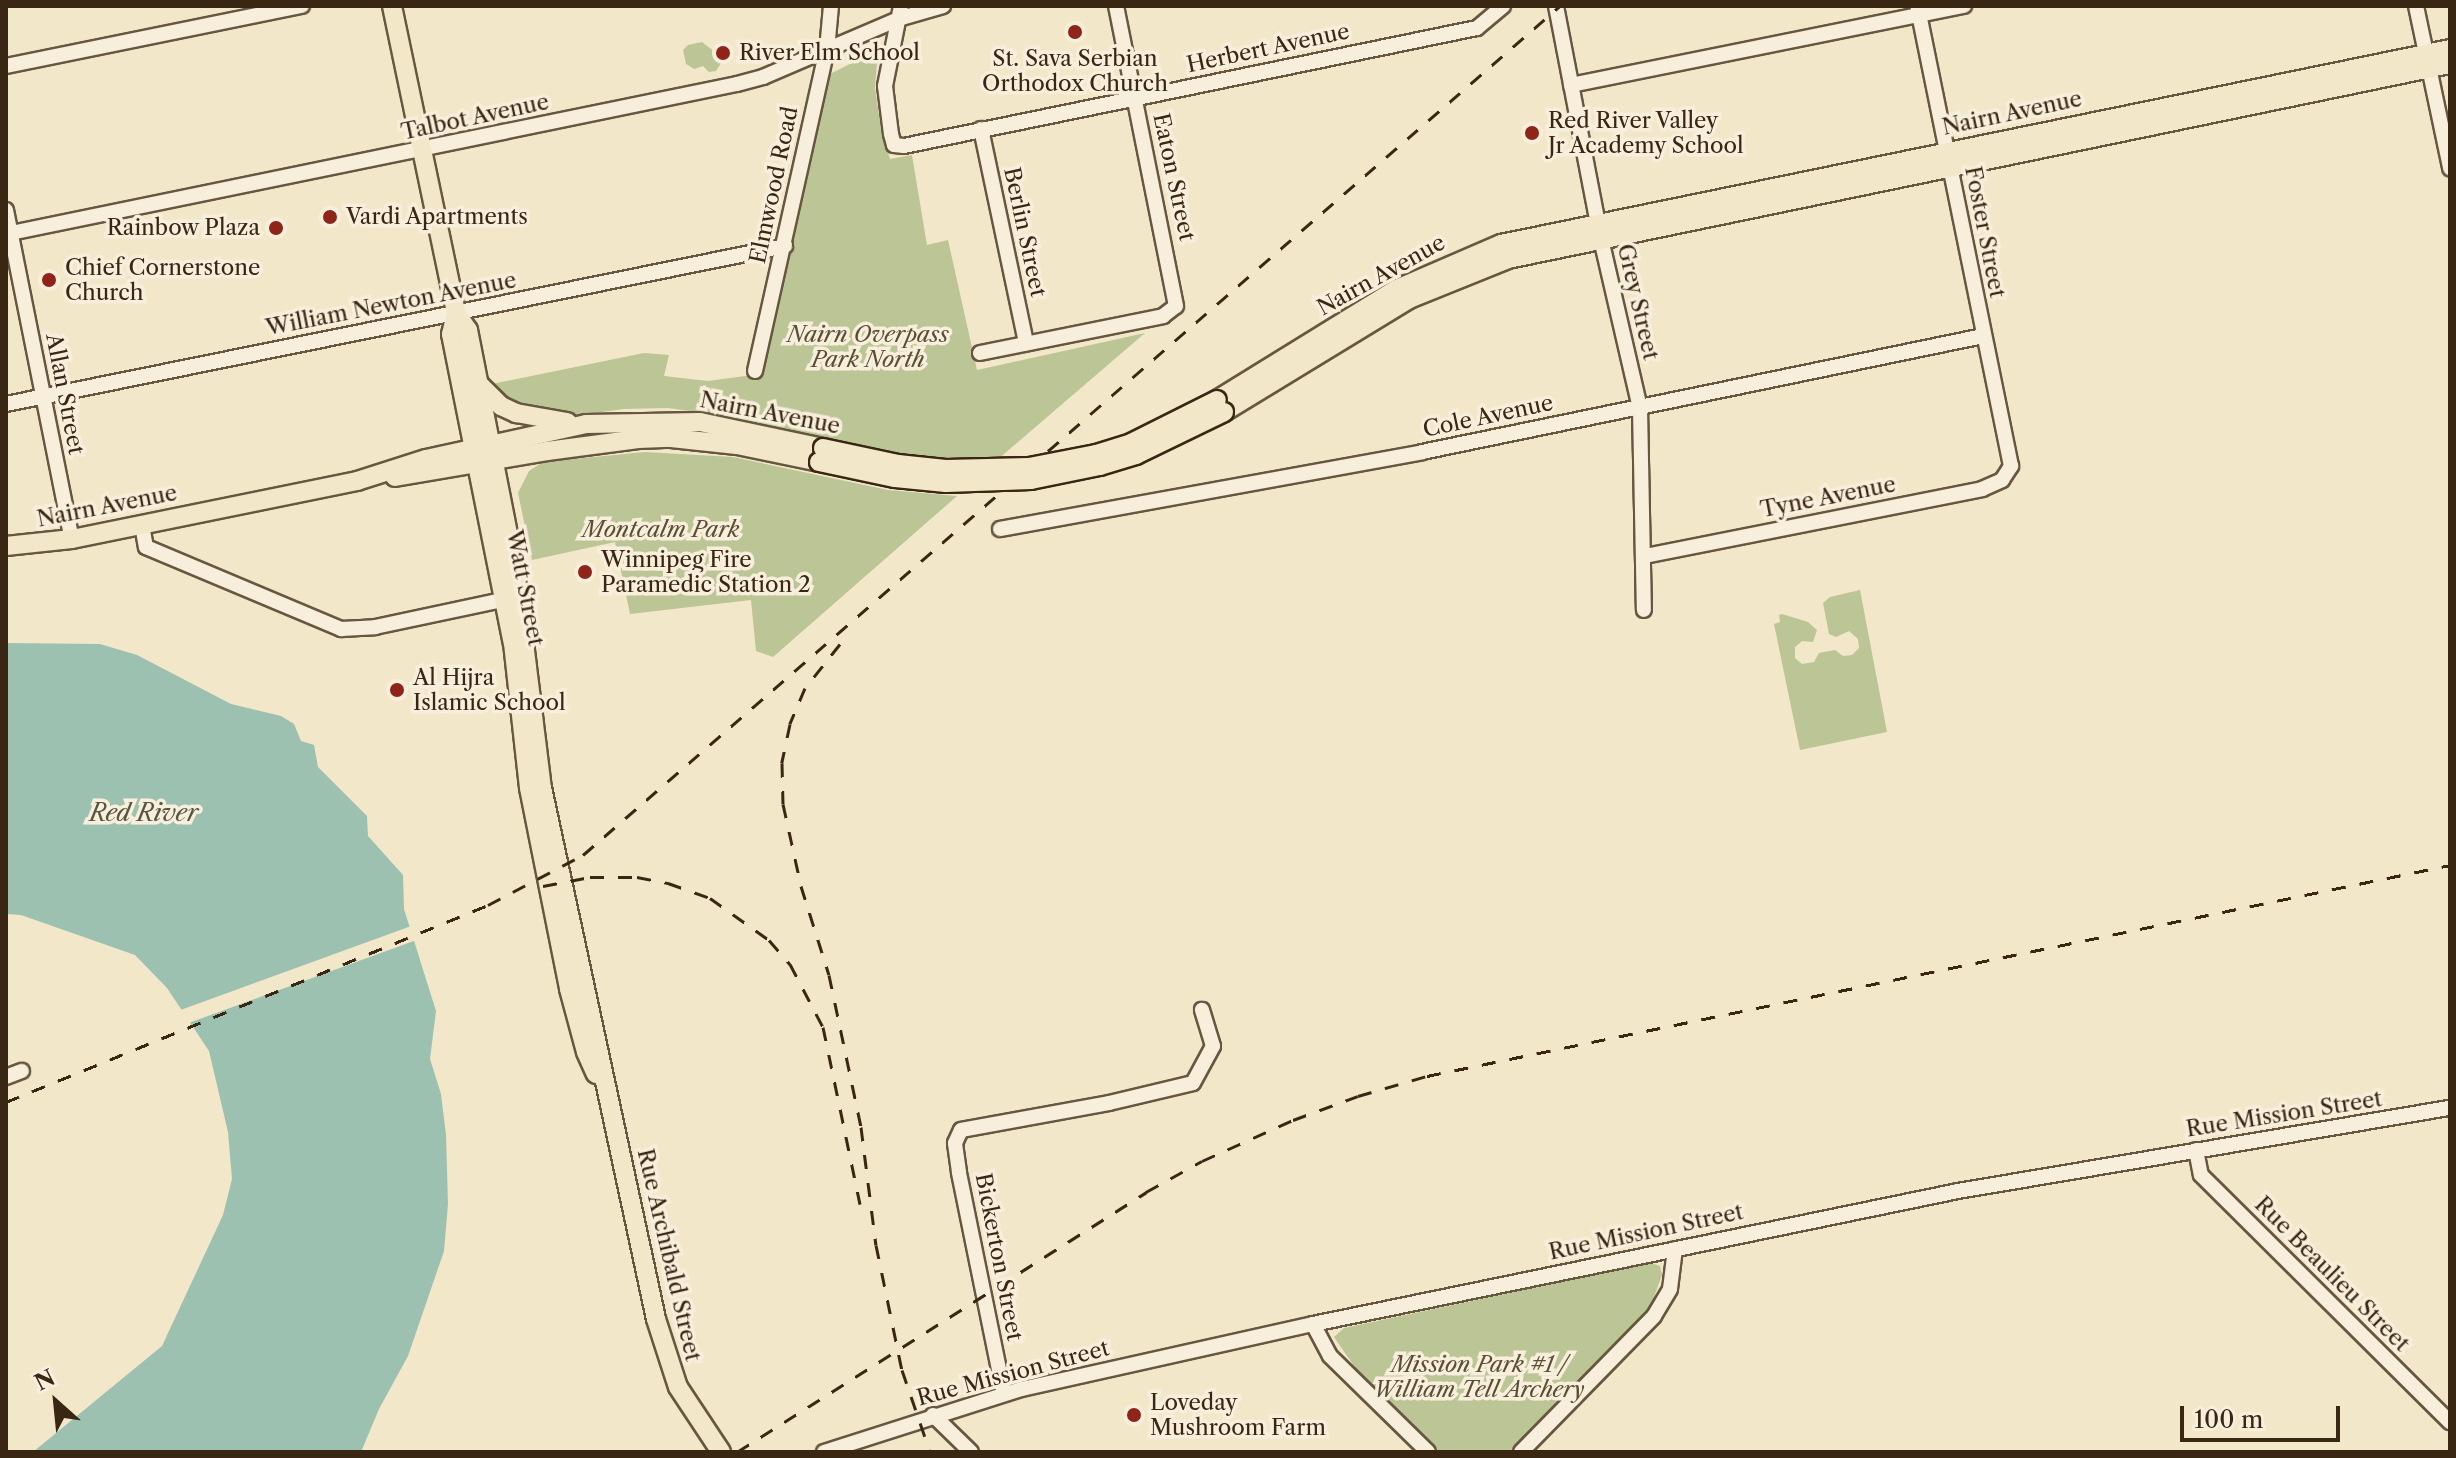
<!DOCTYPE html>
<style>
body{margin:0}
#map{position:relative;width:2456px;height:1458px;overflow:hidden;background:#f2e7c8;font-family:"Libre Caslon Text",serif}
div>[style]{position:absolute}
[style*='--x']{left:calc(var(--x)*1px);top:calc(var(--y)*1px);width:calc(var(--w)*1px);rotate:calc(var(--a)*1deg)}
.green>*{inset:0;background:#bcc595}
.water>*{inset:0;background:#9cc1b1}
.pier>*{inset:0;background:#f2e7c8;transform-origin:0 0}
.roads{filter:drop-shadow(2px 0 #675640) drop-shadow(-2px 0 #675640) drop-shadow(0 2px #675640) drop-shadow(0 -2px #675640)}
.minor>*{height:14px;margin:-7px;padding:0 7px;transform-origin:7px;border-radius:7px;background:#f7efdb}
.major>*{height:18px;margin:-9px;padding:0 9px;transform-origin:9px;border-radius:9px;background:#f2e7c8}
.rail>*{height:3px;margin-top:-1.5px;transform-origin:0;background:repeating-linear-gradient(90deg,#392613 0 14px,transparent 0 28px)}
.bridges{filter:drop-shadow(2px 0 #392613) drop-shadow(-2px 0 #392613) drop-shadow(0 2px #392613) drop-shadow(0 -2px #392613)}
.major-bridge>*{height:18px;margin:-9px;padding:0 9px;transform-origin:9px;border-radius:9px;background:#f2e7c8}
.dots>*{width:22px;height:22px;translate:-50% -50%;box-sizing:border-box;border:4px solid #f7efdb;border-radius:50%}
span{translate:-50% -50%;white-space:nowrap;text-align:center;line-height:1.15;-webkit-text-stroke:7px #f7efdb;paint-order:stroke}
.street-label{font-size:22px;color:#392613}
.poi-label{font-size:22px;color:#392613}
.left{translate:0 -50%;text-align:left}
.right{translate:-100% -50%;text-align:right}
.park-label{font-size:22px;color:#5a4e34;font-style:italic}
.water-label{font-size:24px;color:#575442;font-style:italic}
.frame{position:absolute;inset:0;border:8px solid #392613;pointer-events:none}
.north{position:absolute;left:16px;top:1362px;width:80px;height:80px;-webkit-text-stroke:6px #f7efdb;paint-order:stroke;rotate:333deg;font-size:22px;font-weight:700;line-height:32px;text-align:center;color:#392613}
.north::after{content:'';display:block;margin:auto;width:28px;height:36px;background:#392613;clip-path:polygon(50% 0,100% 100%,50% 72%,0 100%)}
.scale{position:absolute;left:2180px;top:1406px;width:160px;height:36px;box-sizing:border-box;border:4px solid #392613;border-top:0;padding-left:10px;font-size:24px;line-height:28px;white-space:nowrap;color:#392613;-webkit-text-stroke:6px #f7efdb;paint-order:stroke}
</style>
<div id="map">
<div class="green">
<i style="clip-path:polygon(702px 42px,720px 56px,721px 63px,716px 71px,709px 72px,703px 66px,694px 69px,686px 64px,683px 50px,688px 45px)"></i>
<i style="clip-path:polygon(878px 50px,875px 88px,881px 129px,890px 159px,912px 155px,927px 245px,948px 240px,977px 370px,1145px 333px,997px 460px,913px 458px,712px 414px,668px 408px,624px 409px,579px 415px,546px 413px,514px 403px,499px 395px,492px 384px,644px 353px,669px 355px,664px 376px,708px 381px,760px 374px,828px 75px)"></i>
<i style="clip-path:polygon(645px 452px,733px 457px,888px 490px,957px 496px,773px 657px,756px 651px,751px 600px,630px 614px,615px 542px,532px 560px,518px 493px,529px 471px,543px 462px)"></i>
<i style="clip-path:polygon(1860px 590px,1887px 732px,1800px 750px,1774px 624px,1780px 622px,1779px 615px,1782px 614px,1808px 622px,1817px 630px,1813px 642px,1802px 641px,1795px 647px,1795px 658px,1802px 664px,1814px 662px,1819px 653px,1835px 650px,1843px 656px,1852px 655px,1859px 648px,1858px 639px,1849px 631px,1836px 637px,1829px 634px,1823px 603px,1830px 597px)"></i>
<i style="clip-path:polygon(1651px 1263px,1660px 1266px,1662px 1275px,1650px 1308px,1511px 1452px,1439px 1452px,1361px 1376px,1334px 1337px,1344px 1328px)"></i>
</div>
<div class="water">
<i style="clip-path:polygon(6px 643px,100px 644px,137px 655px,231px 704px,281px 716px,294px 724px,301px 741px,314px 745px,318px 767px,367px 816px,368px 836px,403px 875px,404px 909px,436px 1011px,430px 1059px,441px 1094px,446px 1135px,448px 1204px,444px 1251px,408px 1356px,379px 1409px,361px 1452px,33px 1452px,162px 1346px,223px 1215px,232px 1179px,228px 1132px,209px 1051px,167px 988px,135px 955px,21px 915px,6px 914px)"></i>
</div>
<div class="pier">
<i style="left:414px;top:925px;width:15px;height:249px;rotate:70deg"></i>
</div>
<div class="roads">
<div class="minor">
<i style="--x:901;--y:6;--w:82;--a:101.3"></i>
<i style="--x:885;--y:86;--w:48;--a:82.9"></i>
<i style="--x:891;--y:134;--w:11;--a:75"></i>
<i style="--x:894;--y:145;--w:10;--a:6"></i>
<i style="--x:904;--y:146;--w:585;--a:-11.64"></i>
<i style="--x:1477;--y:28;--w:34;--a:-40"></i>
<i style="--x:1556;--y:6;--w:237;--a:79.1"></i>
<i style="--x:1601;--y:239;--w:173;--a:77"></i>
<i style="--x:1640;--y:408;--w:202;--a:88.9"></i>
<i style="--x:2416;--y:6;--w:166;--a:78.1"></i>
<i style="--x:6;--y:66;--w:302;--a:-11.5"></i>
<i style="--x:1571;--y:85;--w:401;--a:-11.4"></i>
<i style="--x:981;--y:129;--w:219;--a:78.1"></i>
<i style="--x:6;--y:210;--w:336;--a:78.7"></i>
<i style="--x:6;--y:234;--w:746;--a:-11.6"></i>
<i style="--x:737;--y:84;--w:27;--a:-15"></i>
<i style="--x:763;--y:77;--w:147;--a:-23.2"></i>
<i style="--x:898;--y:19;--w:47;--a:-16.1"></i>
<i style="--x:980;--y:353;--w:187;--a:-11.4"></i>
<i style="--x:1163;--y:316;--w:16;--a:-38"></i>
<i style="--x:1176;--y:306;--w:306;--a:-101.3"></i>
<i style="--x:755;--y:371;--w:329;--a:-77.4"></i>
<i style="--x:827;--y:50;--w:44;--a:-84.8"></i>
<i style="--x:6;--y:404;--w:795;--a:-11.47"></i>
<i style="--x:142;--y:525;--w:22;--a:80"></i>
<i style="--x:146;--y:547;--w:212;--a:22.8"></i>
<i style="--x:341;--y:629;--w:34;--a:-3"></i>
<i style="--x:375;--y:627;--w:139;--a:-12"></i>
<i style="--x:1000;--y:529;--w:429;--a:-10.3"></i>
<i style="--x:1422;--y:452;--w:573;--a:-11.68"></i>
<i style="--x:1645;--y:556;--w:344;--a:-11.2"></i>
<i style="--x:1982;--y:489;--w:22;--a:-24"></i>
<i style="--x:2002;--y:480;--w:17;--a:-57"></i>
<i style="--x:2011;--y:466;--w:470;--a:-101.5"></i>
<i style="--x:6;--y:1077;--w:17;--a:-21"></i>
<i style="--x:2196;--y:1150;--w:25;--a:79"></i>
<i style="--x:2201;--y:1175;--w:351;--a:44.8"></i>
<i style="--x:1313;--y:1324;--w:36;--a:62"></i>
<i style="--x:1330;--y:1356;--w:137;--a:44.4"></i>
<i style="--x:1004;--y:1394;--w:227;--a:-101.5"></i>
<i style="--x:959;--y:1172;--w:29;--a:-98"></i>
<i style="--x:955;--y:1143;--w:14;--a:-65"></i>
<i style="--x:961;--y:1130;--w:150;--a:-10.3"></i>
<i style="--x:1109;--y:1103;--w:86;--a:-13.4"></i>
<i style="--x:1193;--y:1083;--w:42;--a:-61.6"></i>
<i style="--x:1213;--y:1046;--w:38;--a:-107"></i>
<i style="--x:933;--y:1415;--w:53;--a:44.2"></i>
<i style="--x:824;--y:1452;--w:208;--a:-17.7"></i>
<i style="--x:1022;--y:1389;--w:298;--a:-12.6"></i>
<i style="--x:1313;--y:1324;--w:659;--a:-11.65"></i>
<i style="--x:1958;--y:1191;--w:499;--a:-9.6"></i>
<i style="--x:1521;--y:1452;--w:190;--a:-45.6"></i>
<i style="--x:1654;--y:1316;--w:31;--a:-59"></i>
<i style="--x:1670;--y:1289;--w:40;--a:-82.9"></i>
</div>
<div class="major">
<i style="--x:392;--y:6;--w:314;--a:78.2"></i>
<i style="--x:456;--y:313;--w:21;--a:55"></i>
<i style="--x:468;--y:330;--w:244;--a:78.9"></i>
<i style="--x:515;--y:569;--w:221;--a:83"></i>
<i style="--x:542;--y:788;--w:543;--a:77.88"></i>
<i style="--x:656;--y:1319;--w:71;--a:72.1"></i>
<i style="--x:678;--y:1387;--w:78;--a:56.5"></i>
<i style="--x:456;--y:313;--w:22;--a:103"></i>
<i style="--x:451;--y:334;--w:315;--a:78.7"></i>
<i style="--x:513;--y:643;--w:146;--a:83.7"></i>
<i style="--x:529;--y:788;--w:205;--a:78.7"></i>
<i style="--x:569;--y:989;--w:65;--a:74.9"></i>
<i style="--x:586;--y:1052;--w:24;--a:66"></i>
<i style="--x:480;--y:385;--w:30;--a:45"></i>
<i style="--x:501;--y:406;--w:17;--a:25"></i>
<i style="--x:516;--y:413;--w:52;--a:10"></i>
<i style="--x:1217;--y:400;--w:211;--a:-31.7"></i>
<i style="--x:1397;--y:289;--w:113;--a:-23.4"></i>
<i style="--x:1501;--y:244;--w:969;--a:-11.61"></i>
<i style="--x:1224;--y:412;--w:217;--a:-31.4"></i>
<i style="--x:1409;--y:299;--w:107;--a:-22"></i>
<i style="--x:1508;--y:259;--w:962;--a:-11.7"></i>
<i style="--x:395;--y:477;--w:154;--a:-9.7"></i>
<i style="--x:547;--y:451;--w:92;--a:-7.5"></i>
<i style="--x:638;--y:439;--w:33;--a:-2"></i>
<i style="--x:671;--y:438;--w:66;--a:6.1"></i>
<i style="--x:737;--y:445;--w:84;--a:11.7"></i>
<i style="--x:6;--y:546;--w:66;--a:-6.1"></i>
<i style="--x:72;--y:539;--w:291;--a:-11.5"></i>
<i style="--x:357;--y:481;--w:72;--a:-17.7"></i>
<i style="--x:426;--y:459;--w:164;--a:-12.3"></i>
<i style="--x:586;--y:424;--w:114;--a:-1"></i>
<i style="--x:700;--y:422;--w:126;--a:11.9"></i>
</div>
</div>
<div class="rail">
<i style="--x:840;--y:644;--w:56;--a:128.5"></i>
<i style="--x:805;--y:688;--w:39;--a:113"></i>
<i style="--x:790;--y:724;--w:40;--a:102"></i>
<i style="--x:782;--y:763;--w:41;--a:88.6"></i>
<i style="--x:783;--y:804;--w:84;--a:77.6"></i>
<i style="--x:801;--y:886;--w:93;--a:72.5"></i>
<i style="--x:829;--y:975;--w:155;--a:78.1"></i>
<i style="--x:861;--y:1127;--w:119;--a:82.8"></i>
<i style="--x:876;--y:1245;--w:128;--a:78.3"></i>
<i style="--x:902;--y:1370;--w:87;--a:71.1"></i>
<i style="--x:543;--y:886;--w:48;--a:-10.8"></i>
<i style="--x:590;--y:877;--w:47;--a:0"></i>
<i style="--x:637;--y:877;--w:32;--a:11"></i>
<i style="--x:668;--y:883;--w:45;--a:19.7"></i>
<i style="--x:710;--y:898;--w:72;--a:35.4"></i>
<i style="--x:769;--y:940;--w:32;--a:49"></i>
<i style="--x:790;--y:964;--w:71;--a:62.4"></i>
<i style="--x:823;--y:1027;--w:181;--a:78.2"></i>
<i style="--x:6;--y:1102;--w:521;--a:-22.23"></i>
<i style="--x:488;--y:905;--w:107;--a:-27.8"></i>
<i style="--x:583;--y:855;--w:1294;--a:-40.99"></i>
<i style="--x:737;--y:1452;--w:485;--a:-32.4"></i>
<i style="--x:1146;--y:1192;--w:64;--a:-29"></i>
<i style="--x:1202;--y:1161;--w:100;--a:-24.3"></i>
<i style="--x:1293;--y:1120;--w:69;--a:-20.3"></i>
<i style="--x:1358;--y:1096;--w:72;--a:-16.2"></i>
<i style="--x:1427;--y:1076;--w:1045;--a:-11.65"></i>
</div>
<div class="bridges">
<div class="major-bridge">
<i style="--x:823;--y:448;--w:77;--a:12"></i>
<i style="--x:898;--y:464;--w:48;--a:5.9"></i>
<i style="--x:946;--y:469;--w:83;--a:-1.4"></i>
<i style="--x:1029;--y:467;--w:68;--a:-11"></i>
<i style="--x:1096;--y:454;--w:37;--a:-17"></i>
<i style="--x:1131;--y:443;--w:96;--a:-26.6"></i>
<i style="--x:819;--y:462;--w:78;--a:11.9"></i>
<i style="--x:895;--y:478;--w:51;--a:5.6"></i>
<i style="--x:946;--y:483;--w:85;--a:-2"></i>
<i style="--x:1031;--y:480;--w:70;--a:-11.5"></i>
<i style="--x:1100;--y:466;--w:38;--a:-17"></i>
<i style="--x:1136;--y:455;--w:98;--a:-26"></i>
</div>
</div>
<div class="dots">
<i style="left:1075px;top:32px;background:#8f2418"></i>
<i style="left:723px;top:53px;background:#8f2418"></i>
<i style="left:1532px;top:133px;background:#8f2418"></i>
<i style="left:330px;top:217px;background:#8f2418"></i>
<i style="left:276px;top:228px;background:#8f2418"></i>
<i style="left:49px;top:280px;background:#8f2418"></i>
<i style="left:585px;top:572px;background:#8f2418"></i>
<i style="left:397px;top:690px;background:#8f2418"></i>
<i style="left:1134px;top:1415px;background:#8f2418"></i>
</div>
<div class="street-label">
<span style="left:1268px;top:48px;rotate:-12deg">Herbert Avenue</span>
<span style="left:2012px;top:113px;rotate:-12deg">Nairn Avenue</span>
<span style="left:475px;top:117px;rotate:-12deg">Talbot Avenue</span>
<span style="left:1174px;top:177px;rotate:78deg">Eaton Street</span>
<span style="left:774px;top:185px;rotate:-78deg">Elmwood Road</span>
<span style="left:1025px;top:232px;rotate:78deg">Berlin Street</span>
<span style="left:1985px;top:232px;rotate:79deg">Foster Street</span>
<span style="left:1381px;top:275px;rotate:-29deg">Nairn Avenue</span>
<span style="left:1638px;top:302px;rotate:77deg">Grey Street</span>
<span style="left:391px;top:304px;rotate:-11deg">William Newton Avenue</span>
<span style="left:65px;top:394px;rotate:79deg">Allan Street</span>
<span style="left:770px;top:413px;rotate:11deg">Nairn Avenue</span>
<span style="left:1488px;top:416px;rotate:-12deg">Cole Avenue</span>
<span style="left:1828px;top:497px;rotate:-11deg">Tyne Avenue</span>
<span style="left:107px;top:506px;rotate:-11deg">Nairn Avenue</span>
<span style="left:525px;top:588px;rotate:79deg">Watt Street</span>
<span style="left:2284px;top:1114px;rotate:-9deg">Rue Mission Street</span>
<span style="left:1646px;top:1232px;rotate:-12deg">Rue Mission Street</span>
<span style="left:669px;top:1255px;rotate:77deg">Rue Archibald Street</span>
<span style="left:999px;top:1257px;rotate:79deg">Bickerton Street</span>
<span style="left:2332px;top:1274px;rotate:45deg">Rue Beaulieu Street</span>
<span style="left:1013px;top:1373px;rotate:-15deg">Rue Mission Street</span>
</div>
<div class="poi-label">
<span class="left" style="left:739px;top:53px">River Elm School</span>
<span style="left:1075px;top:71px">St. Sava Serbian<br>Orthodox Church</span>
<span class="left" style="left:1548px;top:133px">Red River Valley<br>Jr Academy School</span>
<span class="left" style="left:346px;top:217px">Vardi Apartments</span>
<span class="right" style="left:260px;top:228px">Rainbow Plaza</span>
<span class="left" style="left:65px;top:280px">Chief Cornerstone<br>Church</span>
<span class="left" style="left:601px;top:572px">Winnipeg Fire<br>Paramedic Station 2</span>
<span class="left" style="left:413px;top:690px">Al Hijra<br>Islamic School</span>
<span class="left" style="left:1150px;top:1415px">Loveday<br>Mushroom Farm</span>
</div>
<div class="park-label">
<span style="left:868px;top:347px">Nairn Overpass<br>Park North</span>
<span style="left:661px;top:530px">Montcalm Park</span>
<span style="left:1479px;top:1377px">Mission Park #1 /<br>William Tell Archery</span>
</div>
<div class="water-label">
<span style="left:144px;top:813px">Red River</span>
</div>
<div class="frame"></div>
<div class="north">N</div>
<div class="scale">100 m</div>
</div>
